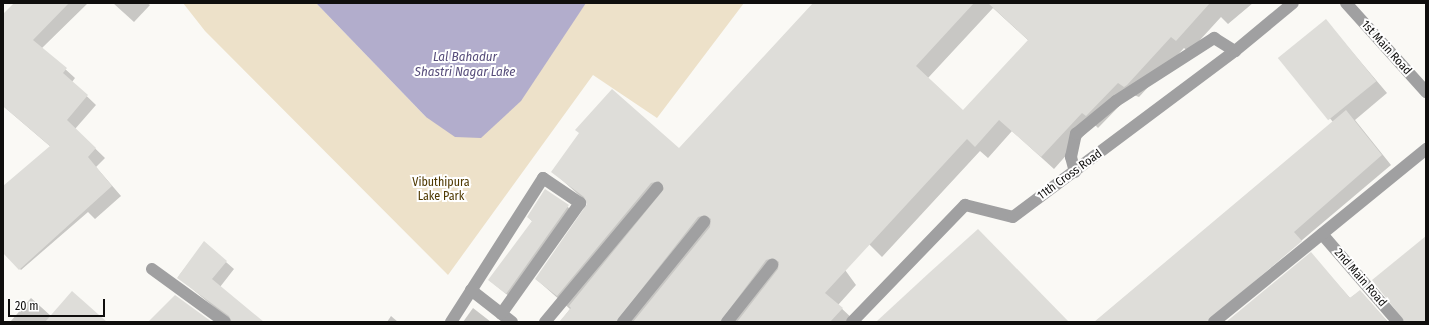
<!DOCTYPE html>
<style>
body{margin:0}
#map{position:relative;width:1429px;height:325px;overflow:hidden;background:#faf9f5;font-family:"Fira Sans Condensed",sans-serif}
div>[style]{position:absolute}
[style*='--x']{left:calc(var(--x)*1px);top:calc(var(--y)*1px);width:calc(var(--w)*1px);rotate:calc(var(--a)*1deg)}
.green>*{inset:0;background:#ede1c9}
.water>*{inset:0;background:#b2adcc}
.shadow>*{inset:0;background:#0003}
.building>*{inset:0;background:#deddd9;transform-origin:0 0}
.street>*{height:12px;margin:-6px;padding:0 6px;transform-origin:6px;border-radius:6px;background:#a0a0a1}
span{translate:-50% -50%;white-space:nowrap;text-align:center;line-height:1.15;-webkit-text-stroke:4px #fff;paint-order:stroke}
.street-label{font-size:12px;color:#0f0e0d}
.park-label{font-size:12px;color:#4f3900}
.water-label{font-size:13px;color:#564c7a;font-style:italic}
.frame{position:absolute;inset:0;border:4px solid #0f0e0d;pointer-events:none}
.scale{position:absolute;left:8px;top:299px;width:97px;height:18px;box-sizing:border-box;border:2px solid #0f0e0d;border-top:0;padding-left:5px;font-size:12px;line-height:14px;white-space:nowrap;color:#0f0e0d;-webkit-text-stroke:3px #fff;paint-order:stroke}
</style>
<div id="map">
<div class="green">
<i style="clip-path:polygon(183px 3px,316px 3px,426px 117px,568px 28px,586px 3px,744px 3px,657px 118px,593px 75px,448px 275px,205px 31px)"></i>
</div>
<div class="water">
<i style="clip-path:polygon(316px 3px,586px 3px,521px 101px,481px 138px,455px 137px,426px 117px)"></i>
</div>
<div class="shadow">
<i style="clip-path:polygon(16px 3px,88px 3px,42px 48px,75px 78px,72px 82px,96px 105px,75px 129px,105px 158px,96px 167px,121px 196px,95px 219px,88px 212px,21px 270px,3px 251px,3px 187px,51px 147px,3px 106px,3px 16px)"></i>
<i style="clip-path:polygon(113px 3px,147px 3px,150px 5px,134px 22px)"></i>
<i style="clip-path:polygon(evenodd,814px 3px,1253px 3px,1228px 24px,1221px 17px,1189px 52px,1184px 48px,1139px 97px,1131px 94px,1098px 128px,1094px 124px,1054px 169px,1012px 131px,988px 158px,980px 151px,882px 257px,867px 242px,840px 263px,856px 285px,838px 305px,856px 322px,560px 322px,570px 309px,536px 279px,589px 204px,552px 171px,679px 149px,814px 3px,993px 8px,1029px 41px,963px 111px,928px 78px,993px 8px)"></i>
<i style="clip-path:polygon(1326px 21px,1387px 93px,1355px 120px,1391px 165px,1205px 322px,1095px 322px,1333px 122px,1280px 58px)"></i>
<i style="clip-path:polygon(545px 190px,577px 214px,515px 301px,489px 280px,533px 222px,528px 217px)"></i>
<i style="clip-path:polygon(204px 243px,234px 269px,220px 287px,262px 322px,232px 322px,178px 277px)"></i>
<i style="clip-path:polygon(1311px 254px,1350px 298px,1360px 291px,1388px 322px,1227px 322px)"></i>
<i style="clip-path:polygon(911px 292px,1061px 317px,1057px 322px,997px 322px,992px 318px,987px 322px,937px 322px)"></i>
<i style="clip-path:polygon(31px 298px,51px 316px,105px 322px,10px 322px)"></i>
<i style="clip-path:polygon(473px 308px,491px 322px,463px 322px)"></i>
<i style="clip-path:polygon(391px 316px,398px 322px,387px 322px)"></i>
</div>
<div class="building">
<i style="clip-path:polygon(14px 3px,69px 3px,33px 40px,67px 68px,63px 73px,88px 95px,67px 120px,96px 148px,88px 157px,112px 186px,19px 270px,3px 253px,3px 186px,50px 146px,3px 106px,3px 14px)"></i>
<i style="clip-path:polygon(813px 3px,974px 3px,916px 66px,963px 110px,1028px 40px,988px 3px,1210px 3px,1176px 41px,1171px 37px,1127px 85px,1124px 87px,1118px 83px,1086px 116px,1082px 113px,1041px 157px,999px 120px,975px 147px,967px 139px,825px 293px,843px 308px,830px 322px,737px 322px,778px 269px,779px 262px,773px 258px,766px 260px,720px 322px,633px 322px,710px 227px,711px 219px,705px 215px,698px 217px,616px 322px,559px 322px,571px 308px,569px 306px,664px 189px,659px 181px,651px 183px,557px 296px,535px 279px,587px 204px,584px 197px,551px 172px,579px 133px,575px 130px,612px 89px,679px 148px)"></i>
<i style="left:1326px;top:19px;width:80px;height:62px;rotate:51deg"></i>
<i style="clip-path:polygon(1346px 110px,1382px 155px,1294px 232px,1302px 241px,1207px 322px,1094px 322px)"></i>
<i style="clip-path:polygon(545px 189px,569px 205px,506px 294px,488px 280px,532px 221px,527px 217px)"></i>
<i style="clip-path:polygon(978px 229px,1069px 322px,877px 321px,929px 273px)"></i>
<i style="clip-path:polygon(1426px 236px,1426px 322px,1405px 322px,1372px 280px)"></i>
<i style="clip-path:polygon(204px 241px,227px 261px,212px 279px,264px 322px,232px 322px,229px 316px,177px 278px)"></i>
<i style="clip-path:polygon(1311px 252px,1350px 298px,1360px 290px,1388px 322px,1226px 322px)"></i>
<i style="clip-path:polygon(72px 291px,107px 322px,45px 322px)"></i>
<i style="clip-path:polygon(175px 295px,212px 322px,148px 322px)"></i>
</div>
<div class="street">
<i style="--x:1346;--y:3;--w:120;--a:48"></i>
<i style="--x:1075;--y:172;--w:16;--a:-105"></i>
<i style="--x:1071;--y:157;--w:24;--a:-78"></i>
<i style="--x:1076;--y:134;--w:52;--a:-39.5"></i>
<i style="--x:1116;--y:101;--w:117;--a:-32.7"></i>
<i style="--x:1214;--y:38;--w:25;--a:32"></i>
<i style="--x:1322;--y:234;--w:116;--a:49.2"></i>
<i style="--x:152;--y:269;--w:90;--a:36"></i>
<i style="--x:471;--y:290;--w:52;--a:38"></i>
<i style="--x:451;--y:322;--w:171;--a:-57.4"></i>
<i style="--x:543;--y:178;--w:45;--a:34"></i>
<i style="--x:580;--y:203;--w:136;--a:125.4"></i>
<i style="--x:545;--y:322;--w:175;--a:-50.1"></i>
<i style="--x:623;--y:322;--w:129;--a:-51"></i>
<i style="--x:727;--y:322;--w:73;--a:-51.7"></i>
<i style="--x:852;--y:322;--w:163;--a:-46"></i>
<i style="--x:965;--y:205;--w:49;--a:14"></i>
<i style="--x:1013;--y:217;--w:277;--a:-36.8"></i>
<i style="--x:1235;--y:51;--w:75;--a:-39.6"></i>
<i style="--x:1214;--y:322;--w:274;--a:-39.2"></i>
</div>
<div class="street-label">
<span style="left:1386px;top:48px;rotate:48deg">1st Main Road</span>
<span style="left:1070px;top:175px;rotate:-36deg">11th Cross Road</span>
<span style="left:1360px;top:278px;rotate:49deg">2nd Main Road</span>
</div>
<div class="park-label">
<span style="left:441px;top:190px">Vibuthipura<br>Lake Park</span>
</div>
<div class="water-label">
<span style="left:465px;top:65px">Lal Bahadur<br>Shastri Nagar Lake</span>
</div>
<div class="frame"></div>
<div class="scale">20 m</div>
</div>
